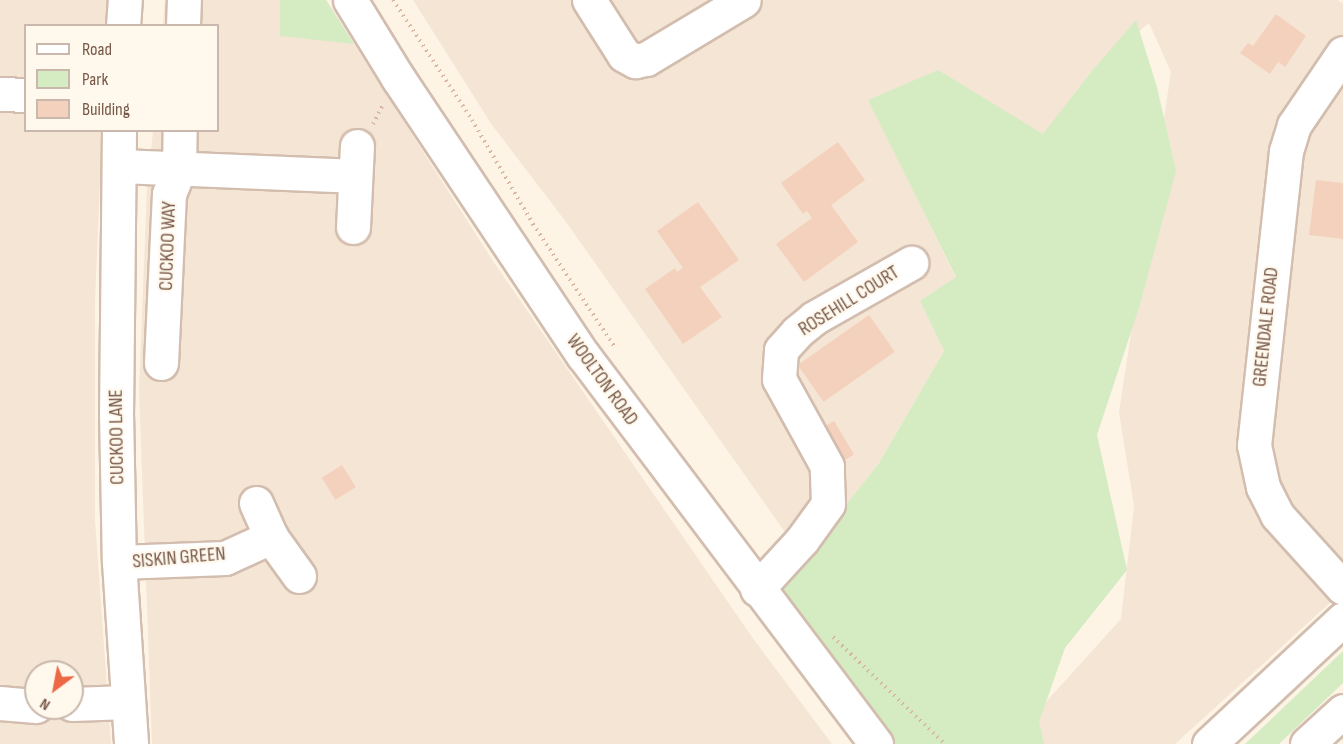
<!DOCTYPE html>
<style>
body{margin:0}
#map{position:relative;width:1343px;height:744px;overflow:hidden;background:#fdf4e6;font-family:"Sofia Sans Condensed",sans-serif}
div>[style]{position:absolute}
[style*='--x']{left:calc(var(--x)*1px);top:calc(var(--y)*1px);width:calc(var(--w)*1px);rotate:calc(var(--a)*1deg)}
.residential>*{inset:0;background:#f5e5d4}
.green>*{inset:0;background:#d5ecc3}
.building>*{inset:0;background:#f4d1bc;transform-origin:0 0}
.path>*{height:4px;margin-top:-2px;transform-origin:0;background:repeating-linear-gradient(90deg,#d9b49f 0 1.5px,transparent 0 6px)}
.roads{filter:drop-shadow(2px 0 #d2bdae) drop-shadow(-2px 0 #d2bdae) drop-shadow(0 2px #d2bdae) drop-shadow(0 -2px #d2bdae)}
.minor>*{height:33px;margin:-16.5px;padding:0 16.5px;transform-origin:16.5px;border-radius:16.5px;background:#fff}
span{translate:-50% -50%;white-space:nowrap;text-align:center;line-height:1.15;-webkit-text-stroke:4.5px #fff8ed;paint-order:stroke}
.street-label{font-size:20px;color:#785949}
.legend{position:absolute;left:24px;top:24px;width:195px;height:108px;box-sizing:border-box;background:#fff8ed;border:2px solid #c9b8ab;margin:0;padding:8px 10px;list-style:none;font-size:18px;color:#785949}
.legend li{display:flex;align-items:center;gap:12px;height:30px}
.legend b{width:30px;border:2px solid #c9b8ab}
.north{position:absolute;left:24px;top:660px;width:60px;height:60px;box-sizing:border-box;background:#fff8ed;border:2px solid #c9b8ab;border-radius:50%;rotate:212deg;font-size:16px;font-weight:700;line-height:24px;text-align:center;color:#785949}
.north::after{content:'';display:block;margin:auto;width:21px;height:27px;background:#ec6846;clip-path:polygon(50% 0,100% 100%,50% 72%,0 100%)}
</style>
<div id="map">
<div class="residential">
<i style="clip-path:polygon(evenodd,0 0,108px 0,107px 25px,26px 26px,26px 130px,102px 131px,95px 301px,95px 520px,111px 744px,0 744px,0 0,36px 672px,72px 672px,72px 708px,36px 708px,36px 672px)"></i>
<i style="clip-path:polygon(165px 0,326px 0,493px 261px,752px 637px,832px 744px,152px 744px,139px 390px,147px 189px,153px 131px,218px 130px,218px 26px,163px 25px)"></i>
<i style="clip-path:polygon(413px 0,1338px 0,1343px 4px,1343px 591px,1175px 744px,1020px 744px,1015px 736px,1121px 619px,1134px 506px,1119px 412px,1171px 72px,1149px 23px,1091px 72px,1043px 135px,938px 71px,869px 100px,956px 278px,920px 301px,944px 351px,879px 463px,804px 559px,566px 222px,492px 125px)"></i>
</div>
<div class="green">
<i style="clip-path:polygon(280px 0,326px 0,354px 44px,280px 36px)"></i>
<i style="clip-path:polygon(1136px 20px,1157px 87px,1176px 171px,1139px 308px,1097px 435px,1127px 570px,1065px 648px,1039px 722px,1044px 744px,885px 744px,769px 603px,879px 463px,944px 351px,920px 301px,956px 277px,868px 100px,938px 70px,1043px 134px,1091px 72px)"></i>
<i style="clip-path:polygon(1343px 651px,1343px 683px,1279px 744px,1245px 744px)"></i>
</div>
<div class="building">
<i style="clip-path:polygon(1276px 14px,1306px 36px,1285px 67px,1278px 62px,1270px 74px,1240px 53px,1248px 43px,1253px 46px)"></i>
<i style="clip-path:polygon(838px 142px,865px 180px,831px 205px,858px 242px,804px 282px,776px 244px,812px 218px,807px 211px,803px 214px,781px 183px)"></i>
<i style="clip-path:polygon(1316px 180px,1343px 183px,1343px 239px,1309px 235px)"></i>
<i style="clip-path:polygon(698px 202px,739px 260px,700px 287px,722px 317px,683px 344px,645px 289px,675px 268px,677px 272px,683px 268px,657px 231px)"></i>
<i style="left:869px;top:315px;width:45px;height:87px;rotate:55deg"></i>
<i style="left:834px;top:421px;width:39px;height:17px;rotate:59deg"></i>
<i style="left:342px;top:465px;width:26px;height:24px;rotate:58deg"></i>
</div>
<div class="path">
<i style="--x:393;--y:0;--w:144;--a:56.6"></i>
<i style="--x:472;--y:120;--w:121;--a:59.6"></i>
<i style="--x:533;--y:224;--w:146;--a:56.4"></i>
<i style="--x:373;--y:124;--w:22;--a:-63"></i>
<i style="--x:833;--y:637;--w:155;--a:43.7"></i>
</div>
<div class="roads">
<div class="minor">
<i style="--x:350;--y:0;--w:92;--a:58.4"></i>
<i style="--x:398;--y:78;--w:333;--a:56.3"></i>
<i style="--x:583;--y:355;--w:487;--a:53"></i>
<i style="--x:589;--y:0;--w:65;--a:57.5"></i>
<i style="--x:624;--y:55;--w:13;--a:29"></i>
<i style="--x:635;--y:61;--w:11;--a:-10"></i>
<i style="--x:646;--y:59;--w:114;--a:-31"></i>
<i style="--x:123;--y:26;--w:26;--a:-86"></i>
<i style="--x:183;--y:26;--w:26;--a:-88"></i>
<i style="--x:1343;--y:53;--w:87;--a:124.2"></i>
<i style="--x:1294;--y:125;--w:27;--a:107"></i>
<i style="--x:1286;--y:151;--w:296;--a:96.2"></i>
<i style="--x:1254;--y:445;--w:43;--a:77.9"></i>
<i style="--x:1263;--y:487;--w:31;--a:63"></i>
<i style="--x:1277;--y:515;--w:98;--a:47.9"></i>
<i style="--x:0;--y:94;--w:26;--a:2"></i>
<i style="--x:119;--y:130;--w:282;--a:90.6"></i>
<i style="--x:116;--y:412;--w:150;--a:88.9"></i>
<i style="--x:119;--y:562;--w:182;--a:86.2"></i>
<i style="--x:119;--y:166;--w:234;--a:2.4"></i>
<i style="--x:353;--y:227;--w:81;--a:-87.2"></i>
<i style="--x:161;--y:363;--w:169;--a:-87.3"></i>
<i style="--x:169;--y:194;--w:27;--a:-68"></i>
<i style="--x:179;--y:169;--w:39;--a:-89"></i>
<i style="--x:256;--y:503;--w:37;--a:66"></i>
<i style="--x:271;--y:537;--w:48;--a:54.3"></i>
<i style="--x:119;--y:562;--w:106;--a:-2.2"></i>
<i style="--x:225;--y:558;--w:51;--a:-24.5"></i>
<i style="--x:757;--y:589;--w:67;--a:-47.4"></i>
<i style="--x:802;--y:540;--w:44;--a:-54.2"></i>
<i style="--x:828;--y:504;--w:38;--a:-92"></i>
<i style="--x:827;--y:466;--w:99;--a:-118.9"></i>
<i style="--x:779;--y:379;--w:29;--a:-86"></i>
<i style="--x:781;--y:350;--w:24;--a:-48"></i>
<i style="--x:797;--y:332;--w:22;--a:-39"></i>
<i style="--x:814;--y:318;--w:112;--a:-29.6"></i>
<i style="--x:0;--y:703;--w:36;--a:5"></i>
<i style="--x:72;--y:704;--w:56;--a:-2"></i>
<i style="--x:1209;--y:744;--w:183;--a:-43"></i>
<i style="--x:1307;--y:744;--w:49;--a:-42.5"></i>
</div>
</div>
<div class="street-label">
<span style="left:168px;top:246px;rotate:-88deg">CUCKOO WAY</span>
<span style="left:849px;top:301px;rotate:-32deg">ROSEHILL COURT</span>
<span style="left:1266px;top:327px;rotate:-84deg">GREENDALE ROAD</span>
<span style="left:602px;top:380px;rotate:54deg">WOOLTON ROAD</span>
<span style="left:117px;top:437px;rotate:-91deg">CUCKOO LANE</span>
<span style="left:179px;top:558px;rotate:-5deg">SISKIN GREEN</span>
</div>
<ul class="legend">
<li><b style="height:8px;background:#fff"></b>Road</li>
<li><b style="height:16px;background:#d5ecc3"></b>Park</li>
<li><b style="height:16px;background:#f4d1bc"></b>Building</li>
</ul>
<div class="north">N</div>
</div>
